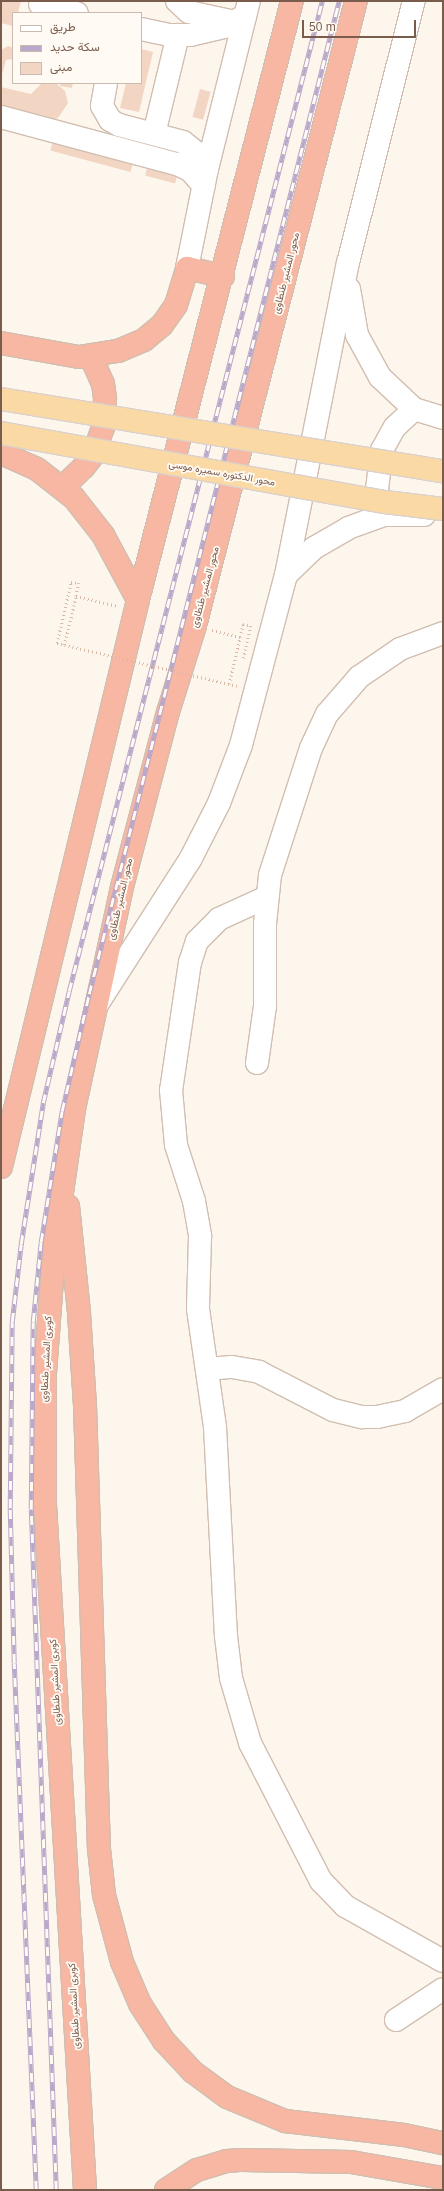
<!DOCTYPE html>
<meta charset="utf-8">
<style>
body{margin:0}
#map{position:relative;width:444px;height:2191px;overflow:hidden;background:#fdf6ec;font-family:Helvetica,Vazirmatn,sans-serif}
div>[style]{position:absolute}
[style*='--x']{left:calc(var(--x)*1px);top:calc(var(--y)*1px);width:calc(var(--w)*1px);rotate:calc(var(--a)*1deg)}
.building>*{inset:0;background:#f3d5c3;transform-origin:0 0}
.path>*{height:2.5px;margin-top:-1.25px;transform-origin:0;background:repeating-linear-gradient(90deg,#d9b8a5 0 1px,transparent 0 4px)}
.roads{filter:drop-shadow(1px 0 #d1beb0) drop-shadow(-1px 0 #d1beb0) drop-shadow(0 1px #d1beb0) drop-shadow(0 -1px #d1beb0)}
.minor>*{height:22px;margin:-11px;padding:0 11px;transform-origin:11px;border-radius:11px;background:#fff}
.highway>*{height:22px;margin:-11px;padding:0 11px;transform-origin:11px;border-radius:11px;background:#f7b7a3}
.rail>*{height:4.5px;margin-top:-2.25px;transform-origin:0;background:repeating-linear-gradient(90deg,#fffaf3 0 9px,#b9a8c9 0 18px);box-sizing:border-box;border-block:1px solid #b9a8c9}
.path-bridge>*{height:2.5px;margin-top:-1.25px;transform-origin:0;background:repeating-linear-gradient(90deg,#d9b8a5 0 1px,transparent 0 4px)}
.bridges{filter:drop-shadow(1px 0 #dad1cd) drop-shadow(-1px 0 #dad1cd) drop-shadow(0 1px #dad1cd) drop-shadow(0 -1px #dad1cd)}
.major-bridge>*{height:22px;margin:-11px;padding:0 11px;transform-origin:11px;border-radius:11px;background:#fbd9a5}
span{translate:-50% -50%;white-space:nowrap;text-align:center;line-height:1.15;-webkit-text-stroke:3.5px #fffaf3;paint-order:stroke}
.street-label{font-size:10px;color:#7a5c4d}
.frame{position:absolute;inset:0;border:2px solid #7a5c4d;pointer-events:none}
.legend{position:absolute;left:12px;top:12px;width:130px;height:72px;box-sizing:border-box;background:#fffaf3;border:1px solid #cabbb1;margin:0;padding:5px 7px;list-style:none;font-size:12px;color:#7a5c4d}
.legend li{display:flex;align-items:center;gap:8px;height:20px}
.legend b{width:20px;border:1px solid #cabbb1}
.scale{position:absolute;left:302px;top:20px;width:114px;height:18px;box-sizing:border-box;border:2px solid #7a5c4d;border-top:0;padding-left:5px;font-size:12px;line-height:14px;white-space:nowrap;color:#7a5c4d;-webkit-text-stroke:3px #fffaf3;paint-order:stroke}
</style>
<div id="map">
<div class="building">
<i style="clip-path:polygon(2px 1px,21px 1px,18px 13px,13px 13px,13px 26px,1px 23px)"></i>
<i style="clip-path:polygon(8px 46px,13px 48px,13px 59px,6px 60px,1px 78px,1px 50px)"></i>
<i style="clip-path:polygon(141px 49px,153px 52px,139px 112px,120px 108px,126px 83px,141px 83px)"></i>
<i style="clip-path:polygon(42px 83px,56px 83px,65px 91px,68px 103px,58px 118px,52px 120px,1px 106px,1px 87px,31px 94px)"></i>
<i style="clip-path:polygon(61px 83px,73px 83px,72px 88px,60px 86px)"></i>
<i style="left:200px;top:89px;width:11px;height:29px;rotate:15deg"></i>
<i style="left:54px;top:137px;width:83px;height:14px;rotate:15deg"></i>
<i style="left:149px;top:161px;width:31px;height:15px;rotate:15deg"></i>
</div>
<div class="path">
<i style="--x:212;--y:630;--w:29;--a:14"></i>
<i style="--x:240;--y:637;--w:13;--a:-77"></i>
<i style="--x:243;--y:624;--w:8;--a:14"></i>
<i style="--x:251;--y:626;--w:35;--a:103"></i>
<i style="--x:57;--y:643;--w:63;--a:-77.1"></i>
<i style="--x:71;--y:582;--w:8;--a:7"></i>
<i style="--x:79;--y:583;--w:13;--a:103"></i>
<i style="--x:76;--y:596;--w:43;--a:13.4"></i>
<i style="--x:64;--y:645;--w:50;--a:-76.2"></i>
<i style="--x:229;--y:684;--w:48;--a:-76.8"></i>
</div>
<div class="roads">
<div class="minor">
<i style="--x:177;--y:1;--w:16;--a:43"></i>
<i style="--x:189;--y:12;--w:47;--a:12.3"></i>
<i style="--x:40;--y:4;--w:38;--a:14"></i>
<i style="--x:141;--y:29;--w:29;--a:12"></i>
<i style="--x:169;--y:35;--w:21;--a:0"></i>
<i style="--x:190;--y:35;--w:35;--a:-13"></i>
<i style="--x:224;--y:27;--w:24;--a:-28"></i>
<i style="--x:106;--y:83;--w:23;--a:100"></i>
<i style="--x:102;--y:106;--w:16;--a:60"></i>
<i style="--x:110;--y:120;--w:10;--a:29"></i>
<i style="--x:119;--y:125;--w:66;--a:14.9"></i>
<i style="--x:183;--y:142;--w:18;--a:38"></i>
<i style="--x:197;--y:153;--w:19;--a:58"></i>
<i style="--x:1;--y:117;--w:182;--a:15"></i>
<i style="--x:177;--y:164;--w:14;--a:25"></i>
<i style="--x:190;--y:170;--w:21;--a:49"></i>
<i style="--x:154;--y:134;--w:102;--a:-76.4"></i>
<i style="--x:187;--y:268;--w:101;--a:-78.6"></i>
<i style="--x:207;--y:169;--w:173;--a:-76"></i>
<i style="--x:349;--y:289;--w:47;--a:80.1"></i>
<i style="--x:357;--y:335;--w:48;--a:61.3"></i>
<i style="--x:380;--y:377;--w:47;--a:43.3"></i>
<i style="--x:414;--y:409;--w:30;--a:17"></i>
<i style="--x:383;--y:515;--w:27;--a:-103"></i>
<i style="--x:377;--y:489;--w:39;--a:-83"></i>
<i style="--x:382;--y:450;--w:26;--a:-61"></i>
<i style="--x:395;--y:427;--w:26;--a:-43"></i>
<i style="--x:286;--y:575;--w:39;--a:-44"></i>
<i style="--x:314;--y:548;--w:39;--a:-30"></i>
<i style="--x:348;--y:528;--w:37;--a:-20"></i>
<i style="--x:383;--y:515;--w:41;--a:0"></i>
<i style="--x:267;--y:897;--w:53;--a:155.4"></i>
<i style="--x:219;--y:919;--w:31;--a:135"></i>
<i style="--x:197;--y:941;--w:22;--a:108"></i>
<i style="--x:190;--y:962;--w:129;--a:98.4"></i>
<i style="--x:171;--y:1090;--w:55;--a:84.8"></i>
<i style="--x:176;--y:1145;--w:59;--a:72.2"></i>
<i style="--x:194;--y:1201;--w:36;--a:80"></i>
<i style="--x:200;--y:1236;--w:73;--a:91.6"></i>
<i style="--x:198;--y:1309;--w:119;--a:81.8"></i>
<i style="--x:215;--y:1427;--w:209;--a:87"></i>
<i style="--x:226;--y:1636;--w:42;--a:83.2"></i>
<i style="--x:231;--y:1678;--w:68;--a:73.7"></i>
<i style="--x:250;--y:1743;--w:155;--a:62.8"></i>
<i style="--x:321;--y:1881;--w:35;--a:46"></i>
<i style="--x:345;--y:1906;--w:112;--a:29.3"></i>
<i style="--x:98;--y:1003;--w:172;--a:-57.3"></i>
<i style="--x:191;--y:858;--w:62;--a:-63"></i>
<i style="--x:219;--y:803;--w:62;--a:-69.2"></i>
<i style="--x:241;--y:745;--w:176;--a:-75.2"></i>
<i style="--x:286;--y:575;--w:318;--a:-78.8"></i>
<i style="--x:348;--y:263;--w:270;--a:-75.9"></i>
<i style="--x:257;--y:1063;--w:58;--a:-82"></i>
<i style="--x:265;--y:1006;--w:82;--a:-90"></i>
<i style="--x:265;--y:924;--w:49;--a:-84.2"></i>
<i style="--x:270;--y:875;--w:133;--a:-72.1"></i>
<i style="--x:311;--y:748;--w:38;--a:-65"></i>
<i style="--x:327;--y:714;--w:49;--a:-49.1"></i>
<i style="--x:359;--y:677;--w:50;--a:-34.3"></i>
<i style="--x:400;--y:649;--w:46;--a:-20.4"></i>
<i style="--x:208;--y:1369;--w:24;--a:-5"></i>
<i style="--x:232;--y:1367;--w:27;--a:10"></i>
<i style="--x:259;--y:1372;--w:83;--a:27.2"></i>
<i style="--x:333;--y:1410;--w:30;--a:14"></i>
<i style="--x:362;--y:1417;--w:15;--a:0"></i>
<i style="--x:377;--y:1417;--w:29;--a:-12"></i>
<i style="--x:405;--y:1411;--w:44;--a:-30.1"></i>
<i style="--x:396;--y:2020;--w:56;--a:-33.4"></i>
</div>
<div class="highway">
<i style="--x:1;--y:343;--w:79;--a:10.2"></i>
<i style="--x:79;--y:357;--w:39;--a:-9"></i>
<i style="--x:118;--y:351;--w:28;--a:-23"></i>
<i style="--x:144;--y:340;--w:23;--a:-40"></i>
<i style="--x:162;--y:325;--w:24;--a:-55"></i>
<i style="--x:176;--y:305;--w:39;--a:-73"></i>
<i style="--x:187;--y:268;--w:37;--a:13"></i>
<i style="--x:1;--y:453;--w:39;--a:24"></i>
<i style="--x:37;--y:469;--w:47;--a:38.1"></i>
<i style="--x:74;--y:498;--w:47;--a:51.9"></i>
<i style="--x:103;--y:535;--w:74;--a:61.7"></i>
<i style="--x:63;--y:487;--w:29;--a:-44"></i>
<i style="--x:84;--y:467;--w:15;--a:-53"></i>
<i style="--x:93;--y:455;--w:29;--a:-70"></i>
<i style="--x:103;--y:428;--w:30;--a:-86"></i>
<i style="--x:105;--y:398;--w:14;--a:-98"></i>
<i style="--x:103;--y:384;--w:30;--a:-114"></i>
<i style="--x:1;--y:1167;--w:583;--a:-76.42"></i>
<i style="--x:138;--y:600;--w:618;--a:-75.58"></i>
<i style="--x:68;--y:1206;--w:108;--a:84.1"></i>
<i style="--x:79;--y:1313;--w:92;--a:86.3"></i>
<i style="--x:85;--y:1405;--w:444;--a:88.2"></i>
<i style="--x:99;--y:1849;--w:46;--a:83.8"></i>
<i style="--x:104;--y:1895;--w:69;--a:75"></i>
<i style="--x:122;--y:1962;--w:46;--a:66.8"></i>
<i style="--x:140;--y:2004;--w:44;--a:57"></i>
<i style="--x:164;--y:2041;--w:42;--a:46.9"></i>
<i style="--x:193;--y:2072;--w:42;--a:36.3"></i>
<i style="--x:227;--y:2097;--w:63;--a:22.5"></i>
<i style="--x:285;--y:2121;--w:120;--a:6.7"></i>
<i style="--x:404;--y:2135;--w:40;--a:12"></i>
<i style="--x:85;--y:2190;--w:686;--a:-93.34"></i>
<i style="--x:45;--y:1505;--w:132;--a:-90"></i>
<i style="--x:45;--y:1373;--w:132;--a:-85.7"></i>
<i style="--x:55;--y:1241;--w:133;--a:-81.8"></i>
<i style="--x:74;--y:1109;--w:227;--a:-77.8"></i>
<i style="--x:122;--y:887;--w:181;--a:-75.3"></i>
<i style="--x:168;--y:712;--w:90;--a:-72.6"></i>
<i style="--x:195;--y:626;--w:645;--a:-75.55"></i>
<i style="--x:166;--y:2190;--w:37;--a:-33"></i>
<i style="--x:197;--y:2170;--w:31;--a:-17"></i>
<i style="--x:227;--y:2161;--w:16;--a:-4"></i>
<i style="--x:243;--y:2160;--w:108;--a:1.1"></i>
<i style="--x:351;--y:2162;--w:93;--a:9.9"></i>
</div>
</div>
<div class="rail">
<i style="--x:36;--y:2190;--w:527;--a:-92.39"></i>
<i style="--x:14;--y:1663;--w:155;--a:-91.5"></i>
<i style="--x:10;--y:1508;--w:186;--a:-89.4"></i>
<i style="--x:12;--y:1322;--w:79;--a:-83.4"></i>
<i style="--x:21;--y:1244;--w:143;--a:-81.1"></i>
<i style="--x:43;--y:1103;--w:115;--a:-76.9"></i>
<i style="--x:69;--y:991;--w:1022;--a:-75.66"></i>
<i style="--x:56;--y:2190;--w:681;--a:-92.1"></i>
<i style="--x:31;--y:1509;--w:187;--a:-89.4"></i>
<i style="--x:33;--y:1322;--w:80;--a:-84.3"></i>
<i style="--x:41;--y:1242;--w:133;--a:-80.9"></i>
<i style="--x:62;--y:1111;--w:120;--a:-77"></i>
<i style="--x:89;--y:994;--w:1024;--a:-75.87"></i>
</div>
<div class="path-bridge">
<i style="--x:57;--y:643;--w:185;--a:13.4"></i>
</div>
<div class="bridges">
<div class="major-bridge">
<i style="--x:1;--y:399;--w:448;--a:9.3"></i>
<i style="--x:1;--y:433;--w:390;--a:10.2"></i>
<i style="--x:385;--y:502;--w:58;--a:6.9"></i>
</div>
</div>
<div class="street-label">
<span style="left:286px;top:273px;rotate:-76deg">محور المشير طنطاوى</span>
<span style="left:222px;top:473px;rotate:10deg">محور الدكتوره سميره موسى</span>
<span style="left:205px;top:587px;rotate:-75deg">محور المشير طنطاوى</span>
<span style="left:120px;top:899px;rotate:-77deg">محور المشير طنطاوى</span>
<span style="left:46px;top:1359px;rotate:-87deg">كوبرى المشير طنطاوى</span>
<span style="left:55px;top:1682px;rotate:-93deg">كوبرى المشير طنطاوى</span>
<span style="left:74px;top:2006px;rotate:-93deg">كوبرى المشير طنطاوى</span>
</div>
<div class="frame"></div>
<ul class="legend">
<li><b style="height:5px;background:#fff"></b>طريق</li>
<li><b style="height:5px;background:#b9a8c9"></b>سكة حديد</li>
<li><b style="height:11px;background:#f3d5c3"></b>مبنى</li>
</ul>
<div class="scale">50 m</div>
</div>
